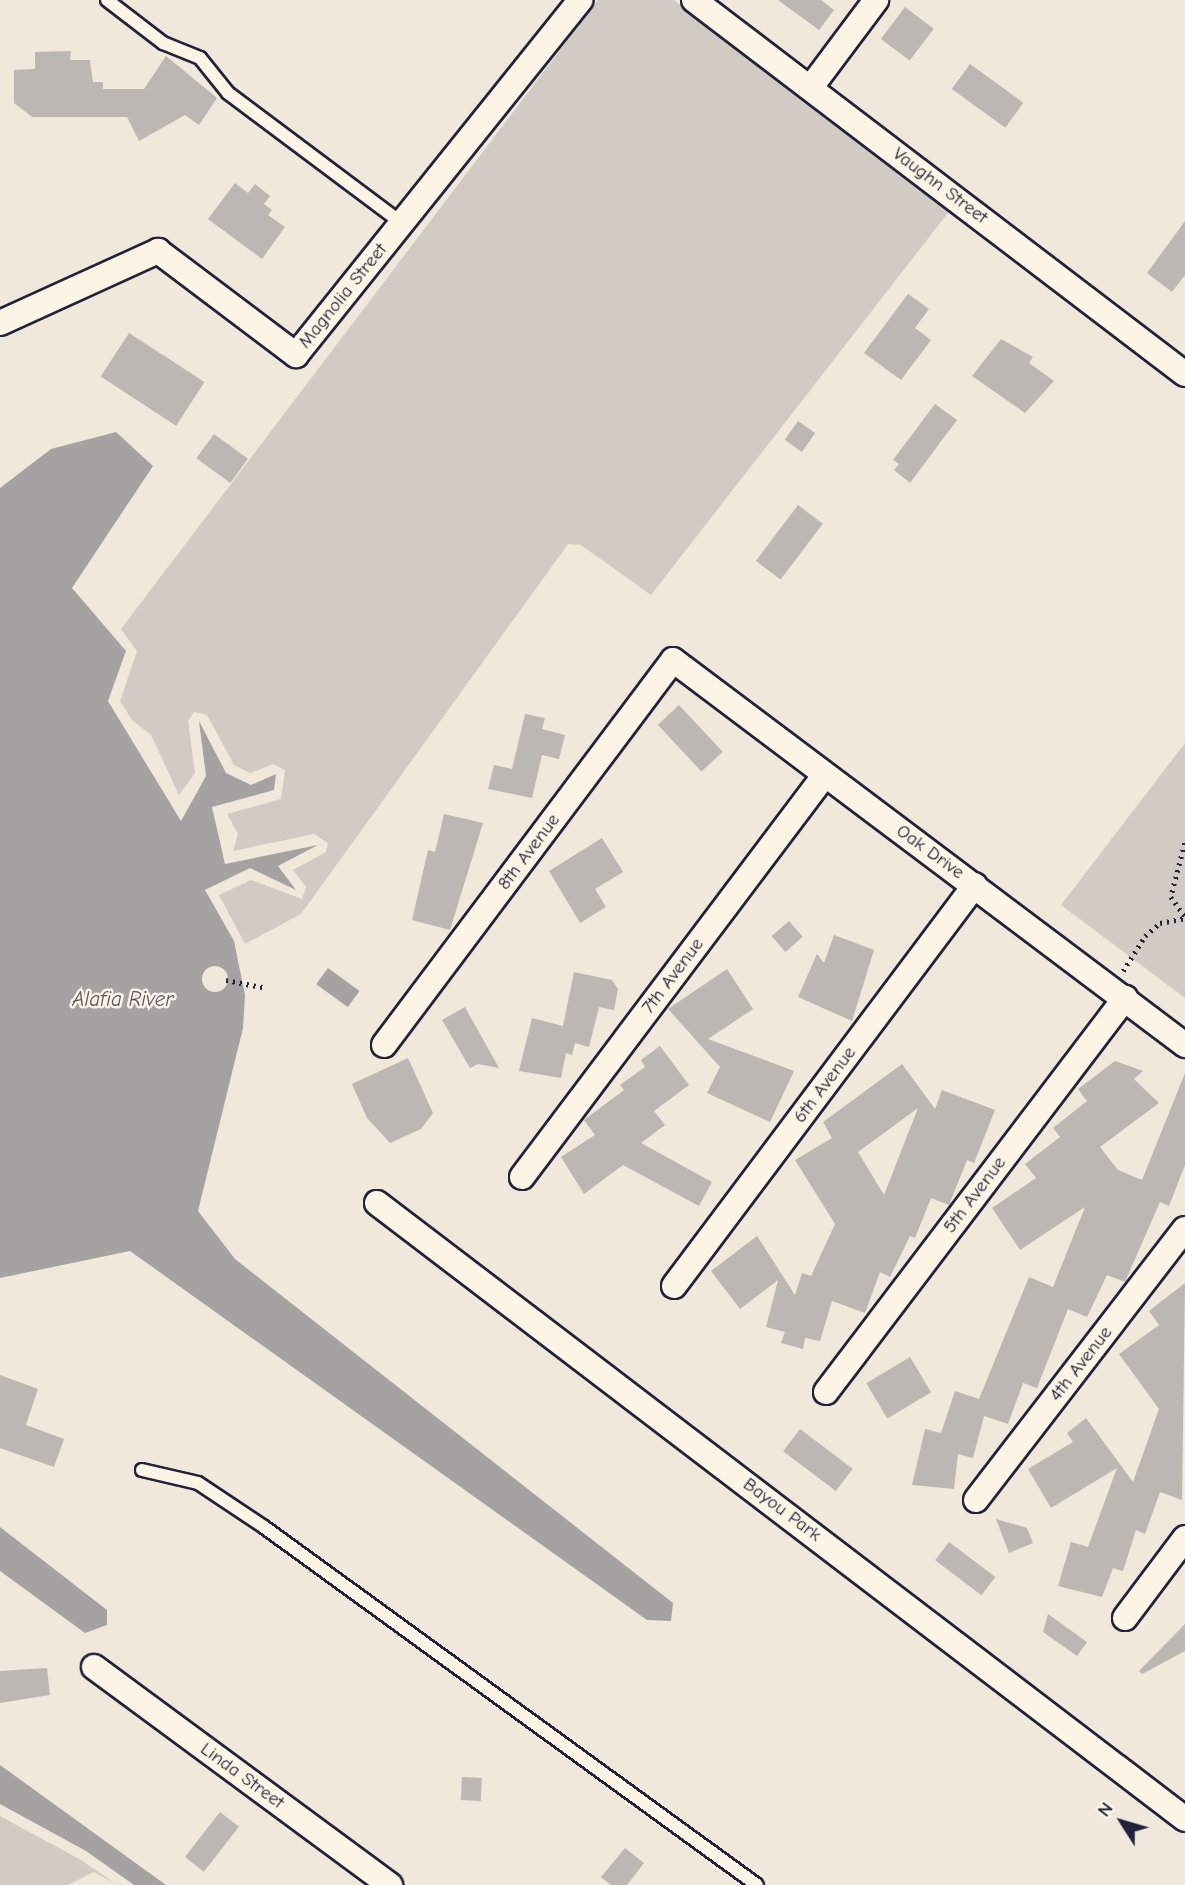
<!DOCTYPE html>
<style>
body{margin:0}
#map{position:relative;width:1185px;height:1885px;overflow:hidden;background:#efe8db;font-family:"Comic Neue",sans-serif}
div>[style]{position:absolute}
[style*='--x']{left:calc(var(--x)*1px);top:calc(var(--y)*1px);width:calc(var(--w)*1px);rotate:calc(var(--a)*1deg)}
.green>*{inset:0;background:#d1cbc3}
.water>*{inset:0;background:#a6a2a2;transform-origin:0 0}
.pier>*{inset:0;background:#efe8db}
.round{border-radius:50%}
.building>*{inset:0;background:#bcb7b3;transform-origin:0 0}
.path>*{height:4.5px;margin-top:-2.25px;transform-origin:0;background:repeating-linear-gradient(90deg,#22223b 0 2px,transparent 0 7px)}
.roads{filter:drop-shadow(2px 0 #22223b) drop-shadow(-2px 0 #22223b) drop-shadow(0 2px #22223b) drop-shadow(0 -2px #22223b)}
.service>*{height:12px;margin:-6px;padding:0 6px;transform-origin:6px;border-radius:6px;background:#fcf5e5}
.minor>*{height:24px;margin:-12px;padding:0 12px;transform-origin:12px;border-radius:12px;background:#fcf5e5}
span{translate:-50% -50%;white-space:nowrap;text-align:center;line-height:1.15;-webkit-text-stroke:5px #fcf5e5;paint-order:stroke}
.street-label{font-size:19px;color:#22223b}
.water-label{font-size:21px;color:#575564;font-style:italic}
.north{position:absolute;left:1087px;top:1787px;width:70px;height:70px;-webkit-text-stroke:5px #fcf5e5;paint-order:stroke;rotate:307deg;font-size:19px;font-weight:700;line-height:28px;text-align:center;color:#22223b}
.north::after{content:'';display:block;margin:auto;width:24px;height:32px;background:#22223b;clip-path:polygon(50% 0,100% 100%,50% 72%,0 100%)}
</style>
<div id="map">
<div class="green">
<i style="clip-path:polygon(598px 0,674px 0,951px 209px,651px 595px,581px 545px,568px 544px,301px 914px,245px 944px,219px 895px,251px 880px,302px 899px,306px 887px,293px 870px,326px 852px,328px 843px,314px 834px,233px 851px,238px 834px,227px 814px,281px 799px,285px 770px,273px 764px,250px 773px,234px 765px,207px 715px,194px 712px,188px 721px,195px 773px,179px 795px,151px 735px,132px 720px,120px 701px,137px 651px,121px 629px)"></i>
<i style="clip-path:polygon(1185px 743px,1185px 998px,1061px 905px)"></i>
<i style="clip-path:polygon(0 1816px,81px 1860px,117px 1885px,94px 1872px,68px 1885px,0 1885px)"></i>
</div>
<div class="water">
<i style="clip-path:polygon(116px 432px,153px 466px,72px 588px,126px 651px,108px 701px,181px 821px,206px 776px,199px 721px,226px 773px,251px 785px,276px 774px,274px 790px,212px 807px,225px 864px,318px 845px,278px 866px,296px 890px,250px 868px,205px 890px,234px 941px,245px 995px,243px 1028px,198px 1211px,235px 1259px,673px 1603px,671px 1621px,647px 1620px,130px 1251px,0 1278px,0 488px,51px 449px)"></i>
<i style="left:328px;top:968px;width:39px;height:20px;rotate:36deg"></i>
<i style="clip-path:polygon(0 1527px,107px 1610px,107px 1625px,85px 1633px,0 1571px)"></i>
<i style="clip-path:polygon(0 1765px,166px 1885px,134px 1885px,86px 1851px,0 1804px)"></i>
</div>
<div class="pier">
<i class="round" style="left:202px;top:966px;width:26px;height:26px"></i>
</div>
<div class="building">
<i style="clip-path:polygon(778px 0,821px 0,834px 10px,819px 30px)"></i>
<i style="left:905px;top:7px;width:36px;height:40px;rotate:37deg"></i>
<i style="clip-path:polygon(71px 51px,70px 60px,90px 60px,93px 82px,103px 82px,103px 89px,144px 89px,166px 56px,217px 98px,199px 125px,185px 115px,139px 141px,127px 117px,32px 117px,14px 103px,14px 70px,35px 69px,35px 52px)"></i>
<i style="left:970px;top:64px;width:66px;height:31px;rotate:36deg"></i>
<i style="clip-path:polygon(235px 183px,248px 193px,255px 184px,270px 196px,264px 204px,272px 210px,268px 215px,285px 227px,262px 259px,208px 219px)"></i>
<i style="clip-path:polygon(1185px 221px,1185px 275px,1172px 292px,1147px 273px)"></i>
<i style="clip-path:polygon(908px 294px,929px 309px,915px 328px,931px 340px,901px 380px,864px 353px)"></i>
<i style="left:129px;top:333px;width:90px;height:52px;rotate:33deg"></i>
<i style="clip-path:polygon(1001px 339px,1033px 357px,1029px 363px,1054px 381px,1025px 413px,972px 376px)"></i>
<i style="clip-path:polygon(935px 404px,957px 420px,910px 483px,894px 470px,899px 464px,893px 460px)"></i>
<i style="left:798px;top:421px;width:21px;height:23px;rotate:35deg"></i>
<i style="left:214px;top:434px;width:42px;height:30px;rotate:36deg"></i>
<i style="left:798px;top:505px;width:31px;height:70px;rotate:37deg"></i>
<i style="left:679px;top:705px;width:64px;height:29px;rotate:47deg"></i>
<i style="clip-path:polygon(525px 714px,545px 718px,542px 729px,565px 735px,559px 759px,542px 755px,532px 798px,488px 789px,494px 765px,512px 769px)"></i>
<i style="clip-path:polygon(444px 814px,483px 823px,450px 930px,412px 920px,428px 850px,435px 852px)"></i>
<i style="clip-path:polygon(602px 838px,623px 872px,595px 889px,606px 907px,580px 923px,549px 871px)"></i>
<i style="left:789px;top:921px;width:21px;height:23px;rotate:49deg"></i>
<i style="clip-path:polygon(834px 935px,874px 950px,852px 1021px,798px 997px,817px 954px,824px 963px)"></i>
<i style="clip-path:polygon(727px 969px,753px 1009px,708px 1039px,794px 1071px,770px 1122px,707px 1093px,720px 1067px,668px 1009px)"></i>
<i style="clip-path:polygon(574px 972px,612px 980px,618px 989px,614px 1010px,599px 1007px,589px 1047px,575px 1043px,572px 1055px,566px 1053px,561px 1078px,519px 1071px,532px 1018px,563px 1026px)"></i>
<i style="clip-path:polygon(465px 1007px,499px 1068px,478px 1064px,470px 1068px,442px 1020px)"></i>
<i style="clip-path:polygon(660px 1046px,689px 1085px,654px 1111px,665px 1125px,641px 1143px,712px 1182px,699px 1206px,623px 1165px,584px 1194px,561px 1157px,595px 1135px,584px 1120px,624px 1090px,620px 1085px,645px 1067px,641px 1060px)"></i>
<i style="clip-path:polygon(408px 1058px,433px 1113px,421px 1129px,390px 1143px,367px 1118px,352px 1084px)"></i>
<i style="clip-path:polygon(1115px 1061px,1143px 1071px,1134px 1079px,1159px 1103px,1100px 1147px,1118px 1170px,1142px 1180px,1185px 1073px,1185px 1165px,1169px 1206px,1160px 1202px,1125px 1282px,1107px 1275px,1087px 1317px,1068px 1309px,1037px 1388px,1023px 1383px,1008px 1424px,984px 1416px,973px 1458px,958px 1454px,954px 1489px,912px 1485px,925px 1429px,941px 1433px,955px 1391px,979px 1399px,1029px 1277px,1053px 1287px,1085px 1207px,1020px 1250px,992px 1208px,1036px 1178px,1025px 1164px,1060px 1137px,1053px 1128px,1087px 1101px,1078px 1089px)"></i>
<i style="clip-path:polygon(evenodd,902px 1064px,935px 1109px,942px 1090px,995px 1110px,974px 1163px,967px 1160px,949px 1205px,931px 1198px,915px 1238px,910px 1236px,890px 1277px,880px 1272px,865px 1313px,832px 1301px,820px 1341px,805px 1338px,803px 1349px,781px 1343px,785px 1332px,766px 1327px,778px 1280px,740px 1309px,711px 1271px,757px 1236px,795px 1295px,802px 1273px,811px 1276px,835px 1224px,795px 1160px,832px 1138px,823px 1122px,902px 1064px,918px 1108px,884px 1195px,858px 1152px,918px 1108px)"></i>
<i style="clip-path:polygon(1185px 1283px,1182px 1500px,1160px 1492px,1145px 1534px,1136px 1530px,1123px 1571px,1113px 1568px,1102px 1597px,1058px 1586px,1071px 1542px,1088px 1547px,1117px 1468px,1051px 1508px,1028px 1469px,1073px 1442px,1067px 1433px,1086px 1418px,1133px 1482px,1159px 1409px,1119px 1354px,1159px 1325px,1149px 1311px)"></i>
<i style="left:910px;top:1357px;width:41px;height:51px;rotate:59deg"></i>
<i style="clip-path:polygon(0 1375px,38px 1389px,26px 1425px,64px 1439px,54px 1467px,0 1448px)"></i>
<i style="left:800px;top:1429px;width:66px;height:28px;rotate:37deg"></i>
<i style="clip-path:polygon(996px 1519px,1027px 1528px,1033px 1543px,1009px 1553px)"></i>
<i style="left:949px;top:1542px;width:58px;height:23px;rotate:37deg"></i>
<i style="clip-path:polygon(1048px 1614px,1087px 1642px,1077px 1656px,1043px 1632px)"></i>
<i style="clip-path:polygon(1185px 1624px,1185px 1651px,1142px 1674px,1139px 1671px)"></i>
<i style="clip-path:polygon(47px 1668px,50px 1695px,0 1703px,0 1671px)"></i>
<i style="left:462px;top:1777px;width:20px;height:23px;rotate:3deg"></i>
<i style="left:220px;top:1812px;width:24px;height:57px;rotate:38deg"></i>
<i style="clip-path:polygon(625px 1848px,644px 1863px,627px 1885px,611px 1885px,601px 1877px)"></i>
</div>
<div class="path">
<i style="--x:1185;--y:843;--w:56;--a:104.5"></i>
<i style="--x:1171;--y:897;--w:24;--a:54"></i>
<i style="--x:1123;--y:971;--w:41;--a:-57.8"></i>
<i style="--x:1145;--y:936;--w:20;--a:-41"></i>
<i style="--x:1160;--y:923;--w:25;--a:-11"></i>
<i style="--x:226;--y:980;--w:37;--a:11"></i>
</div>
<div class="roads">
<div class="service">
<i style="--x:107;--y:0;--w:71;--a:37.5"></i>
<i style="--x:163;--y:43;--w:40;--a:22"></i>
<i style="--x:200;--y:58;--w:45;--a:51.3"></i>
<i style="--x:228;--y:93;--w:217;--a:36.8"></i>
<i style="--x:142;--y:1470;--w:57;--a:13.1"></i>
<i style="--x:198;--y:1483;--w:79;--a:33.7"></i>
<i style="--x:264;--y:1527;--w:609;--a:35.99"></i>
</div>
<div class="minor">
<i style="--x:694;--y:0;--w:617;--a:37.3"></i>
<i style="--x:811;--y:87;--w:109;--a:-53.2"></i>
<i style="--x:0;--y:323;--w:174;--a:-24.5"></i>
<i style="--x:158;--y:251;--w:173;--a:37"></i>
<i style="--x:296;--y:355;--w:455;--a:-51.3"></i>
<i style="--x:384;--y:1045;--w:481;--a:-53.1"></i>
<i style="--x:673;--y:660;--w:641;--a:36.94"></i>
<i style="--x:522;--y:1177;--w:502;--a:-53.02"></i>
<i style="--x:377;--y:1203;--w:1016;--a:37.32"></i>
<i style="--x:674;--y:1286;--w:501;--a:-53.11"></i>
<i style="--x:826;--y:1392;--w:495;--a:-52.8"></i>
<i style="--x:976;--y:1500;--w:342;--a:-52.4"></i>
<i style="--x:1125;--y:1618;--w:100;--a:-53.1"></i>
<i style="--x:94;--y:1667;--w:368;--a:36.4"></i>
</div>
</div>
<div class="street-label">
<span style="left:940px;top:186px;rotate:37deg">Vaughn Street</span>
<span style="left:343px;top:296px;rotate:-51deg">Magnolia Street</span>
<span style="left:529px;top:852px;rotate:-53deg">8th Avenue</span>
<span style="left:930px;top:852px;rotate:36deg">Oak Drive</span>
<span style="left:673px;top:976px;rotate:-53deg">7th Avenue</span>
<span style="left:825px;top:1085px;rotate:-53deg">6th Avenue</span>
<span style="left:975px;top:1195px;rotate:-53deg">5th Avenue</span>
<span style="left:1081px;top:1364px;rotate:-52deg">4th Avenue</span>
<span style="left:782px;top:1510px;rotate:37deg">Bayou Park</span>
<span style="left:242px;top:1776px;rotate:36deg">Linda Street</span>
</div>
<div class="water-label">
<span style="left:123px;top:999px">Alafia River</span>
</div>
<div class="north">N</div>
</div>
